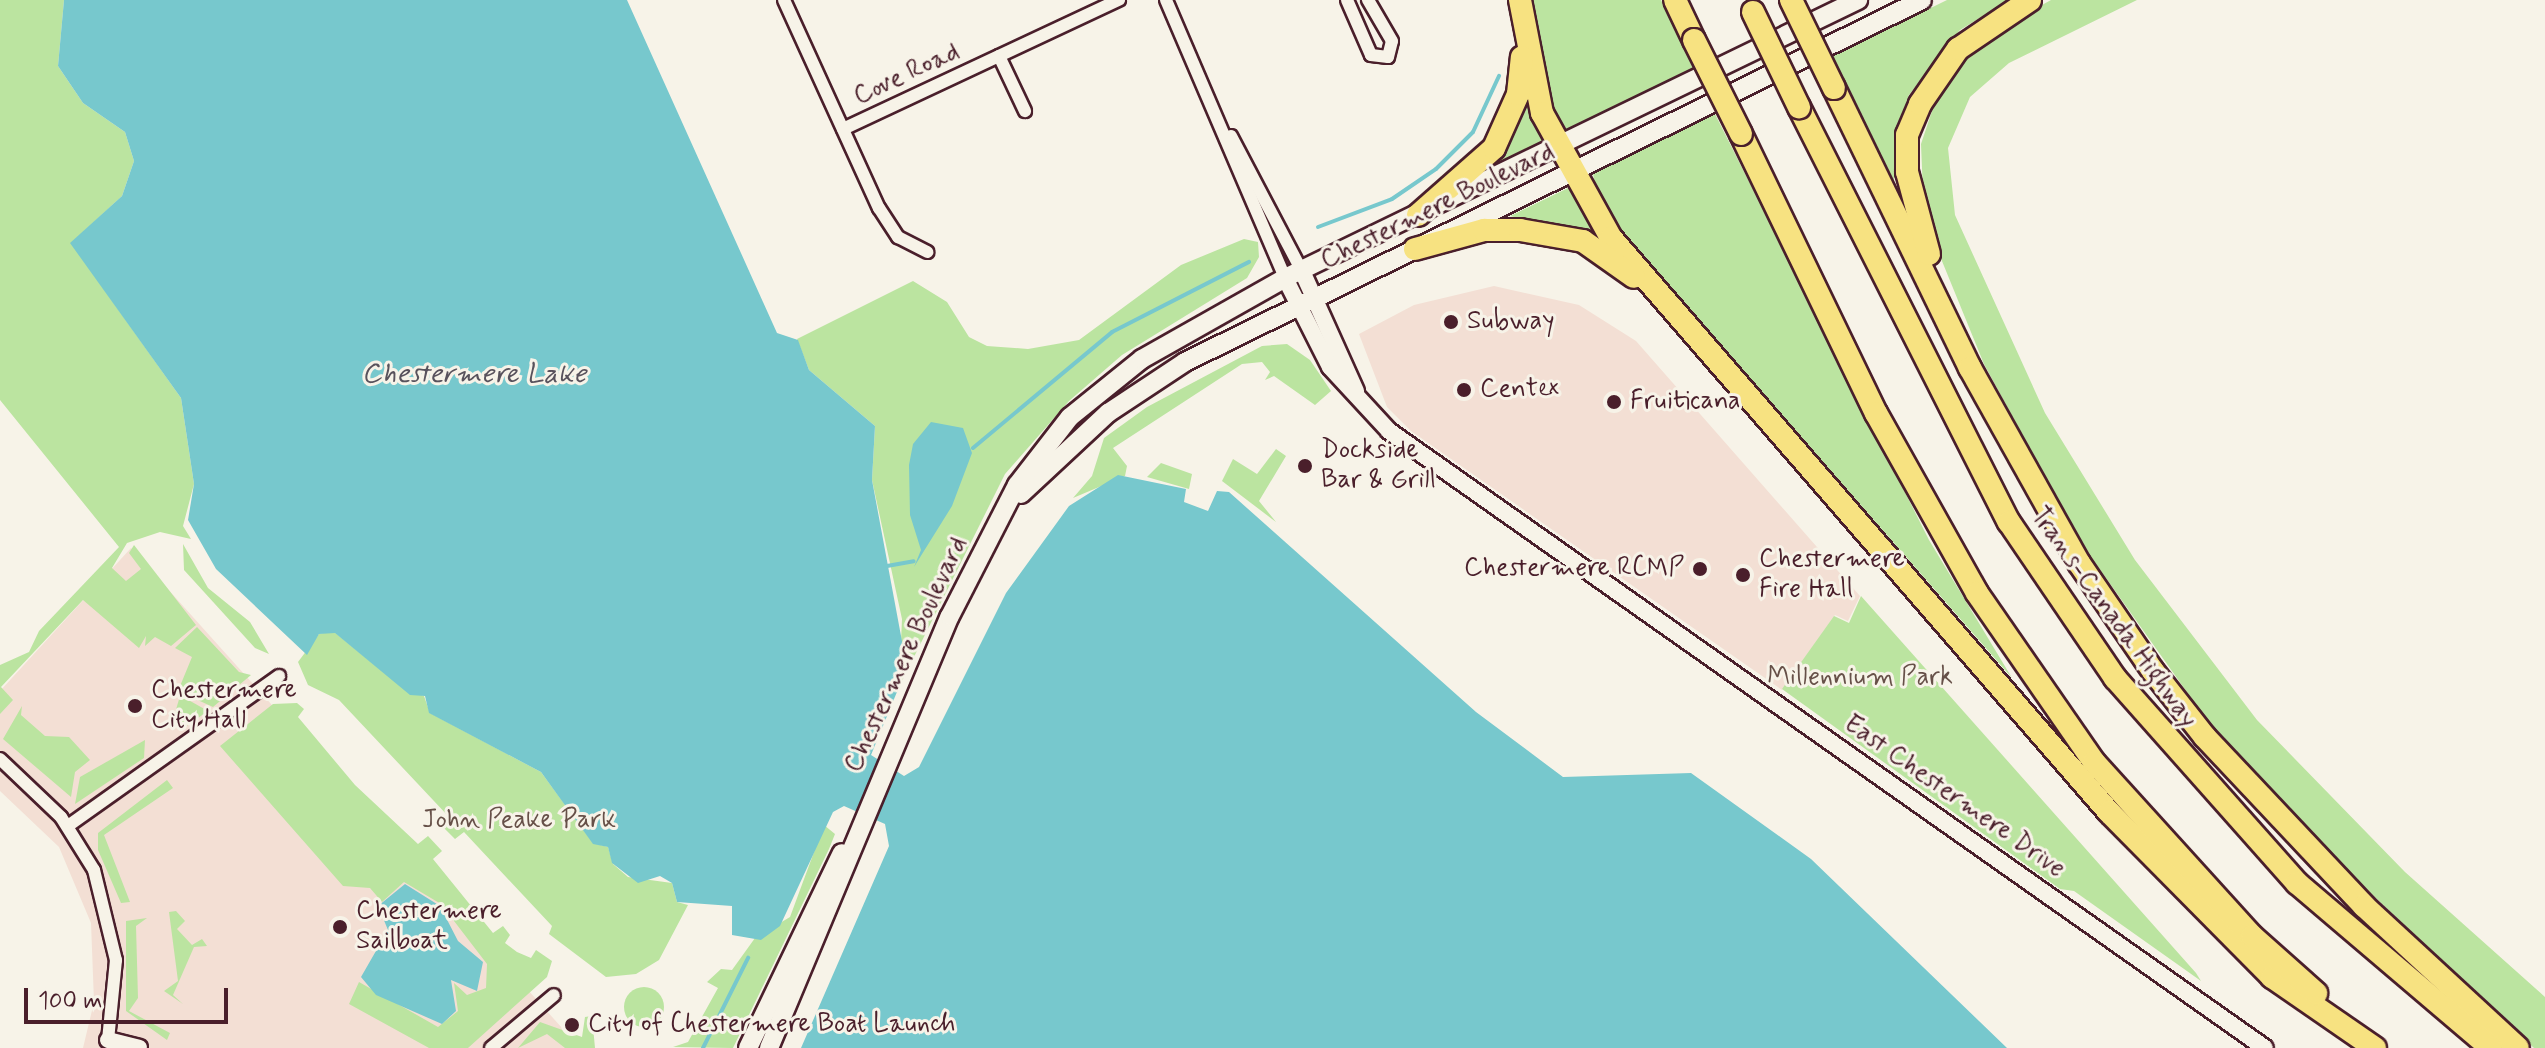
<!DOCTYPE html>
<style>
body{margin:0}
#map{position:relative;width:2545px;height:1048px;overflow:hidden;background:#f7f3e8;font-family:Mynerve,sans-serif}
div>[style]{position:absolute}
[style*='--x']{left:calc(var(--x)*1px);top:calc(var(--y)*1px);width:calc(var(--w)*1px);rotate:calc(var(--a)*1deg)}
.built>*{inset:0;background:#f3dfd4}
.green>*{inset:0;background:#bbe4a0}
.round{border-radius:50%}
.water>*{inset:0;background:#77c8cd}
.stream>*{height:4px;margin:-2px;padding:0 2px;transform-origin:2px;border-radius:2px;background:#77c8cd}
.roads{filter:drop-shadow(2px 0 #4a1f2b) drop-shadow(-2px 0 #4a1f2b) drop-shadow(0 2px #4a1f2b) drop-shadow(0 -2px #4a1f2b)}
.minor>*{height:12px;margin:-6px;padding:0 6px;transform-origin:6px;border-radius:6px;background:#f7f3e8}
.tertiary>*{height:16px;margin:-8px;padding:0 8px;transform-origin:8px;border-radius:8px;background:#f7f3e8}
.secondary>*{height:18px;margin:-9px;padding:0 9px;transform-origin:9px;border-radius:9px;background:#f7f3e8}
.trunk>*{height:22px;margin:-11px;padding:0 11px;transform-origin:11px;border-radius:11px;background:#f7e281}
.bridges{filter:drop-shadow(2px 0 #4a1f2b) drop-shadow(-2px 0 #4a1f2b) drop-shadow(0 2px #4a1f2b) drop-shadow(0 -2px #4a1f2b)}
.trunk-bridge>*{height:22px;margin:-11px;padding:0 11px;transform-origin:11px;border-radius:11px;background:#f7e281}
.dots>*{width:22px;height:22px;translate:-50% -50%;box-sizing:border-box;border:4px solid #f7f3e8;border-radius:50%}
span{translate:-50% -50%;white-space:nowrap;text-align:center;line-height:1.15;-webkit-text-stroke:6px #f7f3e8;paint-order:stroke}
.street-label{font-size:26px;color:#4a1f2b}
.poi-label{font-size:26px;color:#4a1f2b}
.left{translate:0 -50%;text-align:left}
.right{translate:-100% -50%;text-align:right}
.park-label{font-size:26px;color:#665048}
.water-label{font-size:28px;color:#58525c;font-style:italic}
.scale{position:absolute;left:24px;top:988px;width:204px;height:36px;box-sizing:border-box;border:4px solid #4a1f2b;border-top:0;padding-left:10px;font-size:24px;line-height:28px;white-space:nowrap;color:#4a1f2b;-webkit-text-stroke:6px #f7f3e8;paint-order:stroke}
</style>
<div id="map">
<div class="built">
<i style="clip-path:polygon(1494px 286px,1579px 305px,1636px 341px,1860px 596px,1848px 621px,1835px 615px,1782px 690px,1411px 431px,1387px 407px,1359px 334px,1414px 305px)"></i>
<i style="clip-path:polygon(131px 548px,580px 1048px,83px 1048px,94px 1002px,91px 923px,59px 847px,0 791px,0 691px)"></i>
</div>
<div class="green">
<i style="clip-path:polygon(0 0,64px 0,58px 66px,83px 103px,125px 132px,134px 161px,122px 196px,71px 243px,181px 398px,194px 484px,183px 526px,191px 539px,160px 532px,127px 543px,112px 568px,126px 581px,141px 569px,129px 553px,134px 545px,196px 625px,171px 646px,155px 637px,145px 646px,146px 636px,139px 648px,83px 600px,1px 687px,13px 700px,0 714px,0 665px,29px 652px,39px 631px,119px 547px,0 400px)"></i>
<i style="clip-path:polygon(1530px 0,1661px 0,1693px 68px,1566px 130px,1554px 118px)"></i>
<i style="clip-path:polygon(1947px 0,2009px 0,1960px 30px,1909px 95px,1894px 143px,1894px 183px,1831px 57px)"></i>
<i style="clip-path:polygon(2051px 0,2137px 0,2009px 63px,1970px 97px,1948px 148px,1955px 215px,2045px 413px,2135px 560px,2257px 720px,2405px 872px,2545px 997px,2545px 1048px,2534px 1048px,2321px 846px,2211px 726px,2079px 540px,1984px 364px,1924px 217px,1921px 144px,1940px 87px,1981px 39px)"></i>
<i style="clip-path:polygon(1526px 99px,1546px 139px,1491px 166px,1518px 122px)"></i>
<i style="clip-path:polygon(1715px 114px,1929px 540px,2012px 678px,1601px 208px,1593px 174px)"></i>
<i style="clip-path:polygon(1568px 188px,1599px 237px,1510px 216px)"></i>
<i style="clip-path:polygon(1244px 239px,1258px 242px,1259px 257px,1247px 278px,1122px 355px,1069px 401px,1005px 474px,899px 687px,902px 619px,872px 480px,875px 426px,809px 370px,797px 339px,913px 281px,947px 302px,969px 337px,987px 346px,1028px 349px,1079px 340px,1181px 265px)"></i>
<i style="clip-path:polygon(1287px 344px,1310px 360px,1331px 391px,1315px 405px,1274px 376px,1265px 380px,1270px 372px,1262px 362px,1242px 364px,1113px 448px,1127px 466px,1125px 476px,1073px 498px,1092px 476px,1104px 438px,1147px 407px,1262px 346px)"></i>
<i style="clip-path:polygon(1276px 449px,1286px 456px,1259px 501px,1276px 522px,1222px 481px,1233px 459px,1257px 474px)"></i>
<i style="clip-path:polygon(1161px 463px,1192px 474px,1189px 489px,1147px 477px)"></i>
<i style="clip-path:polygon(183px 544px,208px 588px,250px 622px,269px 654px,255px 648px,184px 570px)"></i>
<i style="clip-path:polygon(1861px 596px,2196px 973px,2201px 981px,2074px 891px,2060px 889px,1782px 689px,1834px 616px,1849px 623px)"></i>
<i style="clip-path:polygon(197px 627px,239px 672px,251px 675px,213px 707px,178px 691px,192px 657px,175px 648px)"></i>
<i style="clip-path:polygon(333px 631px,404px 689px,424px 696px,430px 713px,541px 772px,593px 843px,608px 847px,613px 864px,628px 877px,672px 883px,677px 902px,688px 905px,659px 960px,636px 974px,606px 977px,549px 934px,552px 926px,464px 832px,455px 839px,441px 825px,449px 817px,339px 700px,308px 685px,298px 662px,319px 634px)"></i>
<i style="clip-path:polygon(180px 696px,192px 702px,208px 711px,185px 727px,172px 723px)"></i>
<i style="clip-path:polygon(297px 703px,304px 709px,298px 717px,355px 785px,418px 844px,428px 836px,442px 851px,433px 859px,493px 933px,503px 926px,510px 935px,505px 943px,517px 952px,531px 958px,536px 950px,552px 961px,547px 977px,468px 1048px,429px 1048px,349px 1004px,359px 982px,438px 1027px,458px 1011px,454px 983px,467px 995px,486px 988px,487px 964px,441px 904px,404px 882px,382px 902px,370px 888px,343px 886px,220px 746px,273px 704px)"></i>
<i style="clip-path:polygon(22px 706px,21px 715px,45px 736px,69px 737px,90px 760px,75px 772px,71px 797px,3px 739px)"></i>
<i style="clip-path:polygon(145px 740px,144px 758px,75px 804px,80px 777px)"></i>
<i style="clip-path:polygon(167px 780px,173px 788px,104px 835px,130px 902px,121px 903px,98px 850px,98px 833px)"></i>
<i style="clip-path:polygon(824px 825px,835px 834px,829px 849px,733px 1048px,673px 1047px,688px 1042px,718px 988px,707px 982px,721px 969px,732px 970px,755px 938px,790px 917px)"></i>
<i style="clip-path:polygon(176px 911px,185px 921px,177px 929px,192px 945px,202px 939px,207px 946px,194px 947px,173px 995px,183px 1004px,164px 991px,178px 981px,169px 912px)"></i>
<i style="clip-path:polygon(147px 918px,136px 926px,138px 998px,129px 1011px,170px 1033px,167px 1040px,126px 1011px,126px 921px)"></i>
<i class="round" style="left:624px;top:987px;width:40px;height:40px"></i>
<i style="clip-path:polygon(592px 1016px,595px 1048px,565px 1048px,547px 1034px,518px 1048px,540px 1022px,582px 1037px,585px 1017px)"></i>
</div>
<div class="water">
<i style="clip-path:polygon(64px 0,627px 0,777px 333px,798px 340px,809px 370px,875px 426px,872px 480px,904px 652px,899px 687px,871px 755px,904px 776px,919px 767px,1006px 593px,1069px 506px,1118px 475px,1186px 489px,1184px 502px,1208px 511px,1217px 491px,1229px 492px,1476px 712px,1563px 777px,1691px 773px,1811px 859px,2007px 1048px,801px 1048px,889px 846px,885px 824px,844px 806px,833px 812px,780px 926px,761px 940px,732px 935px,732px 906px,677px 902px,672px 883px,660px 876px,638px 883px,612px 863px,608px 847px,593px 844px,541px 772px,429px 713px,425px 696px,410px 695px,335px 633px,319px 634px,307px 655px,216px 569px,188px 520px,194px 484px,181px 398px,70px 243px,122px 196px,134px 161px,125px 132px,83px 103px,58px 66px)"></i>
<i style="clip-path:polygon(931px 422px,963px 428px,972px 453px,952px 506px,914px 567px,921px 550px,910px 515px,909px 465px,913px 444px)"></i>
<i style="clip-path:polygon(405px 884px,440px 906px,458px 941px,483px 962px,477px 991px,451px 980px,456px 1011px,442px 1024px,376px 995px,361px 977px,388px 930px,378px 906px)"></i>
</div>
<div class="stream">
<i style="--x:1318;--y:227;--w:79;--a:-20.7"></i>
<i style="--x:1392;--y:199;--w:53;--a:-34.3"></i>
<i style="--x:1436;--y:169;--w:52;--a:-45"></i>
<i style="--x:1473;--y:132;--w:62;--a:-65.1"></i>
<i style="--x:973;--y:448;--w:181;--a:-39.8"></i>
<i style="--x:1112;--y:332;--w:154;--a:-27.1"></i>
<i style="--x:887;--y:566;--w:27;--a:-10"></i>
<i style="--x:703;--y:1048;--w:101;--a:-63.4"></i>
</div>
<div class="roads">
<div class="minor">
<i style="--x:784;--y:0;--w:229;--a:65.5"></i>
<i style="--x:879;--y:208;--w:35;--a:57"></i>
<i style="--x:898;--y:237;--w:33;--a:27"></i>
<i style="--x:1166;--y:0;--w:302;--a:66.8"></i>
<i style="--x:1347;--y:0;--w:60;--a:66.4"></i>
<i style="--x:1371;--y:55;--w:17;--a:7"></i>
<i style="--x:1388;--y:57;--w:16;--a:-76"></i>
<i style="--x:1392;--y:41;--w:48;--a:-120.3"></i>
<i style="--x:999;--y:56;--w:61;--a:64.7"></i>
<i style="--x:843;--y:129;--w:305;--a:-25.1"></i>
<i style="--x:1231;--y:136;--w:153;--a:62.3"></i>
<i style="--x:0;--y:759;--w:84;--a:43.6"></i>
<i style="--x:61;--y:817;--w:62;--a:58.1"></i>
<i style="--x:94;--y:870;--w:93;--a:76.3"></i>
<i style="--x:116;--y:960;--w:80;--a:95.7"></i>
<i style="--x:68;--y:826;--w:259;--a:-35.4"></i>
<i style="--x:491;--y:1048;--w:82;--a:-40.1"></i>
</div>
<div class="tertiary">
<i style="--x:1302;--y:271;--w:132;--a:65.8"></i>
<i style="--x:1285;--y:278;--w:100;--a:63.2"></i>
<i style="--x:1330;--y:367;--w:87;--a:47.3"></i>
<i style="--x:1389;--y:431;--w:1071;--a:35.16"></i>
<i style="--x:108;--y:1040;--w:32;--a:14"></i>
</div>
<div class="secondary">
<i style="--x:1021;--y:494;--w:119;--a:-43"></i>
<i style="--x:1108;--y:413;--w:92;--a:-33.5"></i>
<i style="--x:1185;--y:362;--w:821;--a:-26.16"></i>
<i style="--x:748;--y:1048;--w:216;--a:-64.3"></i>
<i style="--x:769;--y:1048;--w:468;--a:-67.3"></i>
<i style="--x:950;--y:616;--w:147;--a:-62.9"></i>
<i style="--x:1017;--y:485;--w:86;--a:-52.1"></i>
<i style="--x:1070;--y:417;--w:92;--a:-38.9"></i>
<i style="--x:1142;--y:359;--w:164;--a:-29.5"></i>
<i style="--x:1285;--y:278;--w:637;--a:-25.88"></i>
</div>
<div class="trunk">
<i style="--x:1520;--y:0;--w:115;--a:79"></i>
<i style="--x:1542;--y:113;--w:143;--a:61.1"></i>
<i style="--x:1611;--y:238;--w:760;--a:49.06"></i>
<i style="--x:2109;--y:812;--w:232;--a:45.3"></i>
<i style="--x:2272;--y:977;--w:125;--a:34.6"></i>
<i style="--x:1675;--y:0;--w:44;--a:64.6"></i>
<i style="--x:1834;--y:88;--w:311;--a:64.1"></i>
<i style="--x:1970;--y:368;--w:223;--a:60.8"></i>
<i style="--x:2079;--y:563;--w:131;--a:55.6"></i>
<i style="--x:2153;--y:671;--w:84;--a:51.8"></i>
<i style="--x:2205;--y:737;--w:232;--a:46.7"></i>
<i style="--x:2364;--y:906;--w:209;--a:42.7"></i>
<i style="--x:1799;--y:107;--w:465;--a:63.2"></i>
<i style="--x:2009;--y:522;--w:189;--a:55.8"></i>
<i style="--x:2115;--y:678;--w:274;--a:48.4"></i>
<i style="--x:2297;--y:883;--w:255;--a:40.4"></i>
<i style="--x:1741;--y:134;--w:310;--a:64.2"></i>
<i style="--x:1876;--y:413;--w:206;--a:60.7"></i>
<i style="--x:1977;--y:593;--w:206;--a:55.3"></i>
<i style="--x:2094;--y:762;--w:235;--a:47.8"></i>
<i style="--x:2252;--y:936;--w:86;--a:41.7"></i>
<i style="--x:1418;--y:215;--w:101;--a:-41.4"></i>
<i style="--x:1494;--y:148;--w:59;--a:-66"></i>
<i style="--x:1518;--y:94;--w:37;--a:-84"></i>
<i style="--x:1415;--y:249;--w:72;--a:-15.4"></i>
<i style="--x:1484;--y:230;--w:36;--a:0"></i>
<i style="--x:1520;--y:230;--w:64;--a:9.9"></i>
<i style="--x:1583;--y:241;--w:62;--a:35.2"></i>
<i style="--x:1929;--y:254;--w:85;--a:-105"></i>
<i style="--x:1907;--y:172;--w:37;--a:-90"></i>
<i style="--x:1907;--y:135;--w:34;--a:-67"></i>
<i style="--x:1920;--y:104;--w:67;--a:-55.4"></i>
<i style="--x:1958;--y:49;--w:87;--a:-34.2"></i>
</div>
</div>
<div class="bridges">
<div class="trunk-bridge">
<i style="--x:1791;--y:0;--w:98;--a:64"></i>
<i style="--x:1753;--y:12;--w:106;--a:64.2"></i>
<i style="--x:1694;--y:40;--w:105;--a:63.4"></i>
</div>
</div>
<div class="dots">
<i style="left:1451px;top:322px;background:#4a1f2b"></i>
<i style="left:1464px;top:390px;background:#4a1f2b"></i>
<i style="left:1614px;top:402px;background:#4a1f2b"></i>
<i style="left:1305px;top:466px;background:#4a1f2b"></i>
<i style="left:1700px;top:569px;background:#4a1f2b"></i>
<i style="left:1743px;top:575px;background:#4a1f2b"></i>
<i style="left:135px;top:706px;background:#4a1f2b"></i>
<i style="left:340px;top:927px;background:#4a1f2b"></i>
<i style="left:572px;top:1025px;background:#4a1f2b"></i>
</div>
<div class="street-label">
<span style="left:907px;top:75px;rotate:-25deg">Cove Road</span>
<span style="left:1438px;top:207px;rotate:-26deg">Chestermere Boulevard</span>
<span style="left:2113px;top:618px;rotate:54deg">Trans-Canada Highway</span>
<span style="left:907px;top:655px;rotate:-65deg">Chestermere Boulevard</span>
<span style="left:1954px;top:797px;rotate:35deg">East Chestermere Drive</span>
</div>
<div class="poi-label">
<span class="left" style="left:1467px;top:322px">Subway</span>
<span class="left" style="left:1480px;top:390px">Centex</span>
<span class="left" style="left:1630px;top:402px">Fruiticana</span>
<span class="left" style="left:1321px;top:466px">Dockside<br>Bar &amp; Grill</span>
<span class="left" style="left:1759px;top:575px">Chestermere<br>Fire Hall</span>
<span class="right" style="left:1684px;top:569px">Chestermere RCMP</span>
<span class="left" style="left:151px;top:706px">Chestermere<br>City Hall</span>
<span class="left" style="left:356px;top:927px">Chestermere<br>Sailboat</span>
<span class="left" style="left:588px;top:1025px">City of Chestermere Boat Launch</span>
</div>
<div class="park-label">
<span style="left:1860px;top:678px">Millennium Park</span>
<span style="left:519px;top:821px">John Peake Park</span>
</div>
<div class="water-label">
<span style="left:474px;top:375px">Chestermere Lake</span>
</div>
<div class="scale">100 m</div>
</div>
